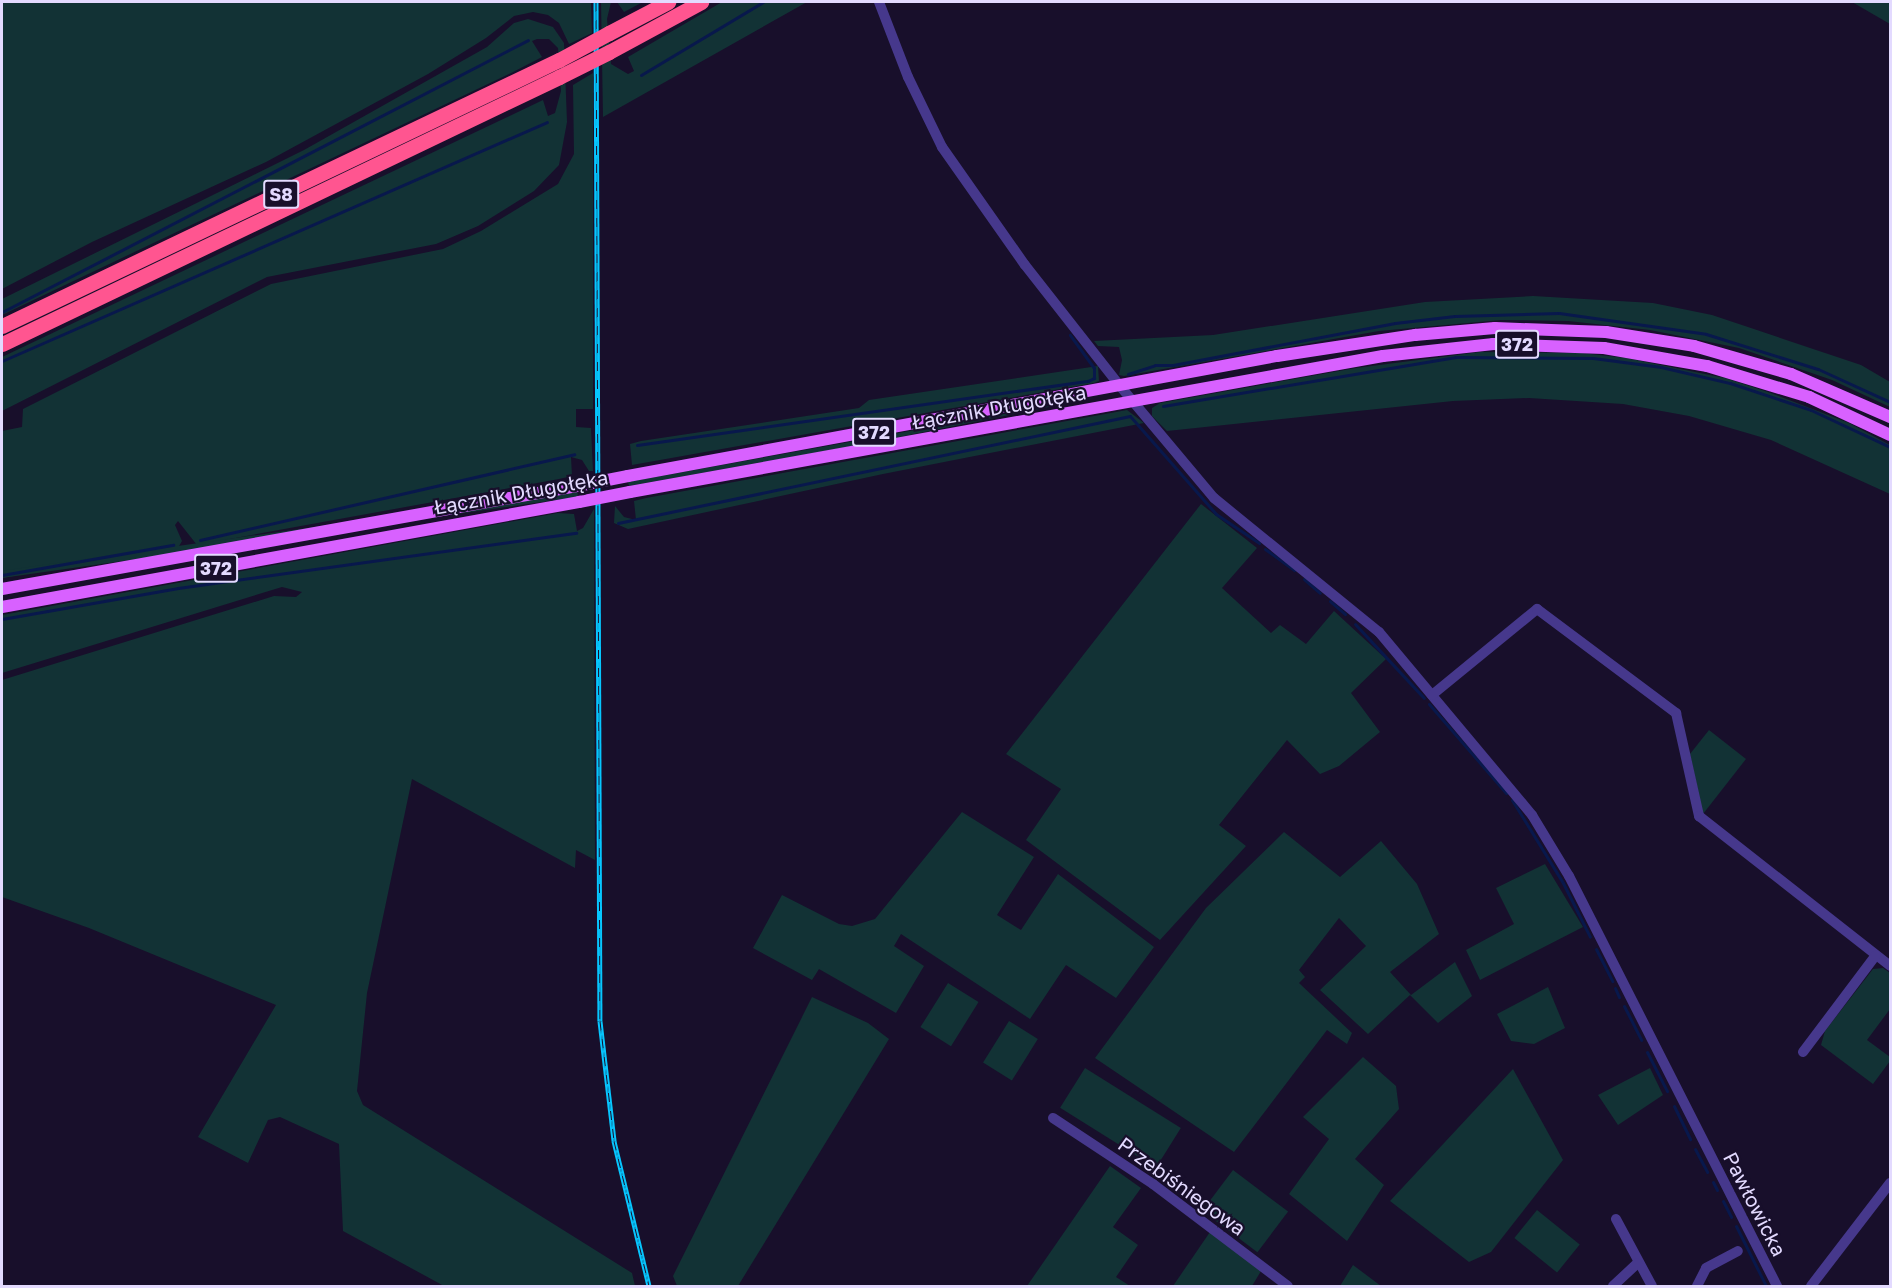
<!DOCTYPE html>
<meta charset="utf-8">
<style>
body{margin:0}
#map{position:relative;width:1892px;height:1288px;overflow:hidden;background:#180f2b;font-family:"Golos Text",sans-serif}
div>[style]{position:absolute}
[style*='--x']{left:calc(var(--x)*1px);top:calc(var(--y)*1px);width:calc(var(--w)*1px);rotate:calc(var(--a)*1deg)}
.green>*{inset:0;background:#123235;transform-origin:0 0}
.stream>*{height:3px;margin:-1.5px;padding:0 1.5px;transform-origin:1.5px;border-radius:1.5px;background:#08184c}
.minor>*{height:10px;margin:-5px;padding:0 5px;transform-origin:5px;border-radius:5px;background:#46388c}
.major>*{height:12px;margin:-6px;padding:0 6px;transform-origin:6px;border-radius:6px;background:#d861ff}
.highway>*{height:15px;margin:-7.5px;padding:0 7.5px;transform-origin:7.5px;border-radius:7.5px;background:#ff5590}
.rail>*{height:5px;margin-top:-2.5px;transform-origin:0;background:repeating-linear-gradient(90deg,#180f2b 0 9px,#06c6ff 0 18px);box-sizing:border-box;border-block:2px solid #06c6ff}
.major-bridge>*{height:12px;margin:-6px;padding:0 6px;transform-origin:6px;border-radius:6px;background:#d861ff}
.highway-bridge>*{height:15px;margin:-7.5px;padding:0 7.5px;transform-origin:7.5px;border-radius:7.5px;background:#ff5590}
span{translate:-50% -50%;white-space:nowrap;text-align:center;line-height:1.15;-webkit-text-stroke:4.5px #180f2b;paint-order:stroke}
.shield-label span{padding:2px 4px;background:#180f2b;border:2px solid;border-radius:4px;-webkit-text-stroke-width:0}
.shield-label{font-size:18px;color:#e3daff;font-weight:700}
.street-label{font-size:20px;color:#e3daff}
.frame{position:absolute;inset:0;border:3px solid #e3daff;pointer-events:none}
</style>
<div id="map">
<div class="green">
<i style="clip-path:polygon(2px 2px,591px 2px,592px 33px,569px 44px,559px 23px,548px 15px,533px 12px,514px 16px,486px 38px,428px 74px,266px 162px,92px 242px,2px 289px)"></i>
<i style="clip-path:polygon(601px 2px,611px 2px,607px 19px,611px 64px,628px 74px,634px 71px,628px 57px,722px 2px,807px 2px,603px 117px)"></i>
<i style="clip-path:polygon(617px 2px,643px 2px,624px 12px)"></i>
<i style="clip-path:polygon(1852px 2px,1890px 2px,1890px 24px)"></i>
<i style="clip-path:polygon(528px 19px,553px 27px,564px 43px,567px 122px,559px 165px,534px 191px,478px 226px,436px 244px,267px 277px,2px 411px,2px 357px,543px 100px,548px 116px,555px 113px,561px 91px,558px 48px,549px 39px,537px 39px,532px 41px,542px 57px,513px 72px,2px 315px,2px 299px,304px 150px,487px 47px,514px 23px)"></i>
<i style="clip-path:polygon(593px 73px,593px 409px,576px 409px,576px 427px,591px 428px,593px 471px,589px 471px,582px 460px,571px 457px,572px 476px,559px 479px,197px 545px,178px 521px,175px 525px,182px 541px,178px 548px,2px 578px,2px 431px,22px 427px,23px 409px,271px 284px,443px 249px,481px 231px,558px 184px,574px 154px,573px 85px)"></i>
<i style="clip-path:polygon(1533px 296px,1653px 303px,1712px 315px,1861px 365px,1890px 382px,1890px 407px,1832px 380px,1739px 348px,1650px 330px,1568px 321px,1501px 320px,1379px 331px,1124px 376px,1119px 375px,1122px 360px,1119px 347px,1098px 346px,1094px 341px,1213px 335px,1425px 302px)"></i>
<i style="clip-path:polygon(1480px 352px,1582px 353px,1626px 358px,1725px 378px,1768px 392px,1849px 423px,1890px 445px,1890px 494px,1771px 440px,1689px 416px,1623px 404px,1529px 398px,1453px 401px,1167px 431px,1152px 416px,1152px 408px,1160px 403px,1356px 368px)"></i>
<i style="clip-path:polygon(1098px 366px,1099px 381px,1094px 383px,632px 465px,630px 444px,641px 441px,859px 408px,869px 400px)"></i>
<i style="clip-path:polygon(1099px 397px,864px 444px,629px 486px,628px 482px)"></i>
<i style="clip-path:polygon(1127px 410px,1144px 423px,883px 474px,628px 529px,614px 523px,615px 506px,624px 517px,636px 520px,634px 501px,646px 498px)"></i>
<i style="left:577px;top:490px;width:7px;height:585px;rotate:82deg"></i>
<i style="clip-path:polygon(1201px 504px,1257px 548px,1222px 588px,1271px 633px,1280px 625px,1306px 644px,1334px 611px,1386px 659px,1351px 693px,1380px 732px,1339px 766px,1320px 774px,1287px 740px,1219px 825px,1246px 846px,1160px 940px,1026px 840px,1061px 789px,1006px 754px)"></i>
<i style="clip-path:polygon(594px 509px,595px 860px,576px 850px,575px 868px,412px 779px,367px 993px,357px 1091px,363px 1105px,632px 1273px,635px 1286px,444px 1286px,343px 1231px,339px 1144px,280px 1117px,268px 1120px,248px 1163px,198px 1137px,276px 1005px,89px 928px,2px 897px,2px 680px,274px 596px,296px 597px,302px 592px,282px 587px,2px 673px,2px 615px,558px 513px,574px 514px,577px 531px,583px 528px)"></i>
<i style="clip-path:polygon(1709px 730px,1746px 759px,1703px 814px,1690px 754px)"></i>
<i style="clip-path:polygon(962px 812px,1034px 857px,997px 915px,1021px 930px,1058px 874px,1154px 947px,1116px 998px,1066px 965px,1030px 1019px,901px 934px,894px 946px,924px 966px,896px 1013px,819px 969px,812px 980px,753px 948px,782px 895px,839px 924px,852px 926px,875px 919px)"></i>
<i style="clip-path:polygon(1284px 832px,1340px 877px,1381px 841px,1417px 884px,1439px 934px,1390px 972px,1411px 995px,1455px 962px,1472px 996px,1438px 1023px,1410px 995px,1368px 1034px,1320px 990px,1366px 946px,1339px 918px,1299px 970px,1305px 977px,1299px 983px,1352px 1033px,1347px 1044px,1327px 1030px,1234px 1152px,1095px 1058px,1206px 908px)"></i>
<i style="clip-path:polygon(1545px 864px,1583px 927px,1480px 980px,1466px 950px,1514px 924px,1496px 888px)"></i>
<i style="clip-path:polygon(1883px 968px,1890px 973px,1890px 1009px,1867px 1040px,1890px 1057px,1890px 1061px,1873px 1084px,1821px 1045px,1825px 1031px,1873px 969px)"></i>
<i style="left:948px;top:983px;width:36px;height:52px;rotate:32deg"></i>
<i style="clip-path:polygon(1548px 987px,1565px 1028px,1534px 1044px,1511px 1041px,1497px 1014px)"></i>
<i style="clip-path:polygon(812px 997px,868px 1023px,889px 1039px,738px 1286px,677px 1286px,673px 1276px)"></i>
<i style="left:1009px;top:1021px;width:34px;height:49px;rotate:32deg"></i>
<i style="clip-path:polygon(1363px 1057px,1396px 1086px,1399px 1109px,1355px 1159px,1384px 1185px,1347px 1241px,1289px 1194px,1329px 1139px,1303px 1117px)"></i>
<i style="left:1085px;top:1068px;width:113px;height:47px;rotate:32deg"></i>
<i style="clip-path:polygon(1650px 1068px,1663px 1095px,1618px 1125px,1598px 1095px)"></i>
<i style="clip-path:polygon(1513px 1069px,1563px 1160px,1491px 1252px,1469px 1262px,1390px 1201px)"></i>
<i style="clip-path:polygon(1110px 1166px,1141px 1188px,1113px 1227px,1138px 1245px,1116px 1277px,1130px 1286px,1027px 1286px)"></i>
<i style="left:1233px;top:1170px;width:69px;height:51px;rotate:37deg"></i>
<i style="left:1537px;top:1210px;width:55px;height:36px;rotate:39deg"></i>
<i style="clip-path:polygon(1210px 1232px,1261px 1271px,1252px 1286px,1173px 1286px)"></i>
<i style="clip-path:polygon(1353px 1265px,1381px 1286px,1340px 1286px)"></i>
</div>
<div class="stream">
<i style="--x:641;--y:75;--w:142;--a:-30.9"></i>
<i style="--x:2;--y:312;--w:592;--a:-27.34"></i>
<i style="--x:2;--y:361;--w:595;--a:-23.68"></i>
<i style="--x:1128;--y:374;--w:28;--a:-18"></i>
<i style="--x:1155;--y:365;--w:18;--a:0"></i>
<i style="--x:1173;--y:365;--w:226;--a:-10.7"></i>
<i style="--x:1395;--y:323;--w:60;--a:-6.7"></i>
<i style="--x:1455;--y:316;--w:104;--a:-1.7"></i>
<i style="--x:1559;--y:313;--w:148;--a:8.1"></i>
<i style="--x:1706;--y:334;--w:117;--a:17.4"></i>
<i style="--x:1818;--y:369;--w:79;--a:24.6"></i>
<i style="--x:1163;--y:406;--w:297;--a:-9.5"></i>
<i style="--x:1456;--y:357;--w:137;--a:0.4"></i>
<i style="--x:1593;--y:358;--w:69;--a:7.5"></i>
<i style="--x:1661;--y:367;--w:71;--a:13.1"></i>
<i style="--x:1730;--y:383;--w:85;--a:18.4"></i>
<i style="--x:1811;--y:410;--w:87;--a:25.1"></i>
<i style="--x:637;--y:445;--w:456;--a:-8.1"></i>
<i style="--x:1088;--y:381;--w:7;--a:-27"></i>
<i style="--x:1094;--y:378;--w:10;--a:-90"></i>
<i style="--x:1094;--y:368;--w:41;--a:-126"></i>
<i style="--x:618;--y:523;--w:523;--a:-11.8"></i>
<i style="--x:1130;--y:416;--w:130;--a:48.7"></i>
<i style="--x:1216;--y:514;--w:52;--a:34"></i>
<i style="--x:200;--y:540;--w:384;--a:-12.9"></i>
<i style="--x:1265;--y:549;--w:36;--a:36"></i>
<i style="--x:2;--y:575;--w:174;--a:-10"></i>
<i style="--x:1304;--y:579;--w:21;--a:41"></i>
<i style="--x:1330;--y:601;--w:20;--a:41"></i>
<i style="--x:2;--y:619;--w:179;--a:-10"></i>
<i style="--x:178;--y:588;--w:402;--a:-7.9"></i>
<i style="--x:1355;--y:624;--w:101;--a:47"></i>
<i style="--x:1429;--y:704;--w:118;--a:49.1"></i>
<i style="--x:1512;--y:800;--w:97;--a:58.4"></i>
<i style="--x:1563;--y:883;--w:60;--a:63.4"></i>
<i style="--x:1596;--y:949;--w:36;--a:63"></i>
<i style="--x:1615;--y:988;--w:10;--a:66"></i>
<i style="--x:1624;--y:1006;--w:38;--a:63"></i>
<i style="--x:1647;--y:1052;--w:44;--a:62.9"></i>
<i style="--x:1674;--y:1106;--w:37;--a:64"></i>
<i style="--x:1695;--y:1149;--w:26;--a:62"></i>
<i style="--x:1713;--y:1182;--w:9;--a:63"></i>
<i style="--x:1723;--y:1201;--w:18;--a:63"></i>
<i style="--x:1736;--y:1226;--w:67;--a:63.4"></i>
</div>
<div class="minor">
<i style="--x:879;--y:2;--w:80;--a:68.9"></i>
<i style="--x:908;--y:77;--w:78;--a:64.1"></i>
<i style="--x:942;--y:147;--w:144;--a:54.9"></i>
<i style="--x:1025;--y:265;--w:154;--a:51.9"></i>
<i style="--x:1120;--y:386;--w:146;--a:50"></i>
<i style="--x:1214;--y:498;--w:213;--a:39.1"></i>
<i style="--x:1379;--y:632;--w:239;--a:50.1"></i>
<i style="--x:1532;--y:815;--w:71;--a:58.8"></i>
<i style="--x:1569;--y:876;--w:460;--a:63.1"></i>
<i style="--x:1432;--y:695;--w:136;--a:-39.3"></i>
<i style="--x:1537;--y:609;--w:174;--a:36.8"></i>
<i style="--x:1676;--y:713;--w:106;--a:77.4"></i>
<i style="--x:1699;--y:816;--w:243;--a:38.1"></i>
<i style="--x:1803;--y:1052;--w:121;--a:-53"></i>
<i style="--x:1053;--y:1118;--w:120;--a:33.4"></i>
<i style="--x:1153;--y:1184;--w:169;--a:37.1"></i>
<i style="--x:1616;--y:1219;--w:76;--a:61.8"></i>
<i style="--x:1613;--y:1286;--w:33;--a:-43"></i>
<i style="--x:1697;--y:1286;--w:20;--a:-63"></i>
<i style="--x:1706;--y:1268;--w:36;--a:-28"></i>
<i style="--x:1811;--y:1286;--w:130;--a:-52.5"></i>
</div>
<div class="major">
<i style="--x:628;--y:476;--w:660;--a:-10.48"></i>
<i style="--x:1277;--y:356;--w:140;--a:-8.7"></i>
<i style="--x:1415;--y:335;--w:80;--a:-5"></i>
<i style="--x:1495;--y:328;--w:111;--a:2.1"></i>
<i style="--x:1606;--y:332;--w:89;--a:9"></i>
<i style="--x:1694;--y:346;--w:101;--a:16.1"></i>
<i style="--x:1791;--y:374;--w:108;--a:23.5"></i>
<i style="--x:630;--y:492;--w:765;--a:-10.24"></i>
<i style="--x:1383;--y:356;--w:111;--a:-6.2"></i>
<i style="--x:1493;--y:344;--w:111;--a:2.1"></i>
<i style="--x:1604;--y:348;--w:105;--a:9.9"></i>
<i style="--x:1707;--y:366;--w:107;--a:16.9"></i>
<i style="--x:1809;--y:397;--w:89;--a:25.1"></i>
<i style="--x:2;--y:589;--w:584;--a:-10.16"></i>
<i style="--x:2;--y:607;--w:586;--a:-10.31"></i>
</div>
<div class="highway">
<i style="--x:609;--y:33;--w:67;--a:-27.7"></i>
<i style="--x:609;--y:52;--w:105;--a:-28.5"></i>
<i style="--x:2;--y:326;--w:617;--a:-25.53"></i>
<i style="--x:2;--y:344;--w:618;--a:-25.61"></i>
</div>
<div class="rail">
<i style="--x:596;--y:2;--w:1019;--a:89.78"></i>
<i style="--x:600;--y:1021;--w:121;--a:83.3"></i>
<i style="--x:614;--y:1141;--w:149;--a:76.4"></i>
</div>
<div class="major-bridge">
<i style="--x:577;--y:486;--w:52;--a:-11.1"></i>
<i style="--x:579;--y:502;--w:52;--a:-11.1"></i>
</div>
<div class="highway-bridge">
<i style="--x:559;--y:60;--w:57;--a:-28.4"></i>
<i style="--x:559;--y:77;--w:56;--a:-26.6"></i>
</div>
<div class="shield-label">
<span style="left:281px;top:194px">S8</span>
<span style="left:1517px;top:344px">372</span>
<span style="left:874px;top:432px">372</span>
<span style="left:216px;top:568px">372</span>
</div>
<div class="street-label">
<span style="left:999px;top:407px;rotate:-10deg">Łącznik Długołęka</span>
<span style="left:521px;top:492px;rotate:-10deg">Łącznik Długołęka</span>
<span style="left:1182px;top:1186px;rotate:36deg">Przebiśniegowa</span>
<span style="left:1755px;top:1204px;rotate:63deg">Pawłowicka</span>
</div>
<div class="frame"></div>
</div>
